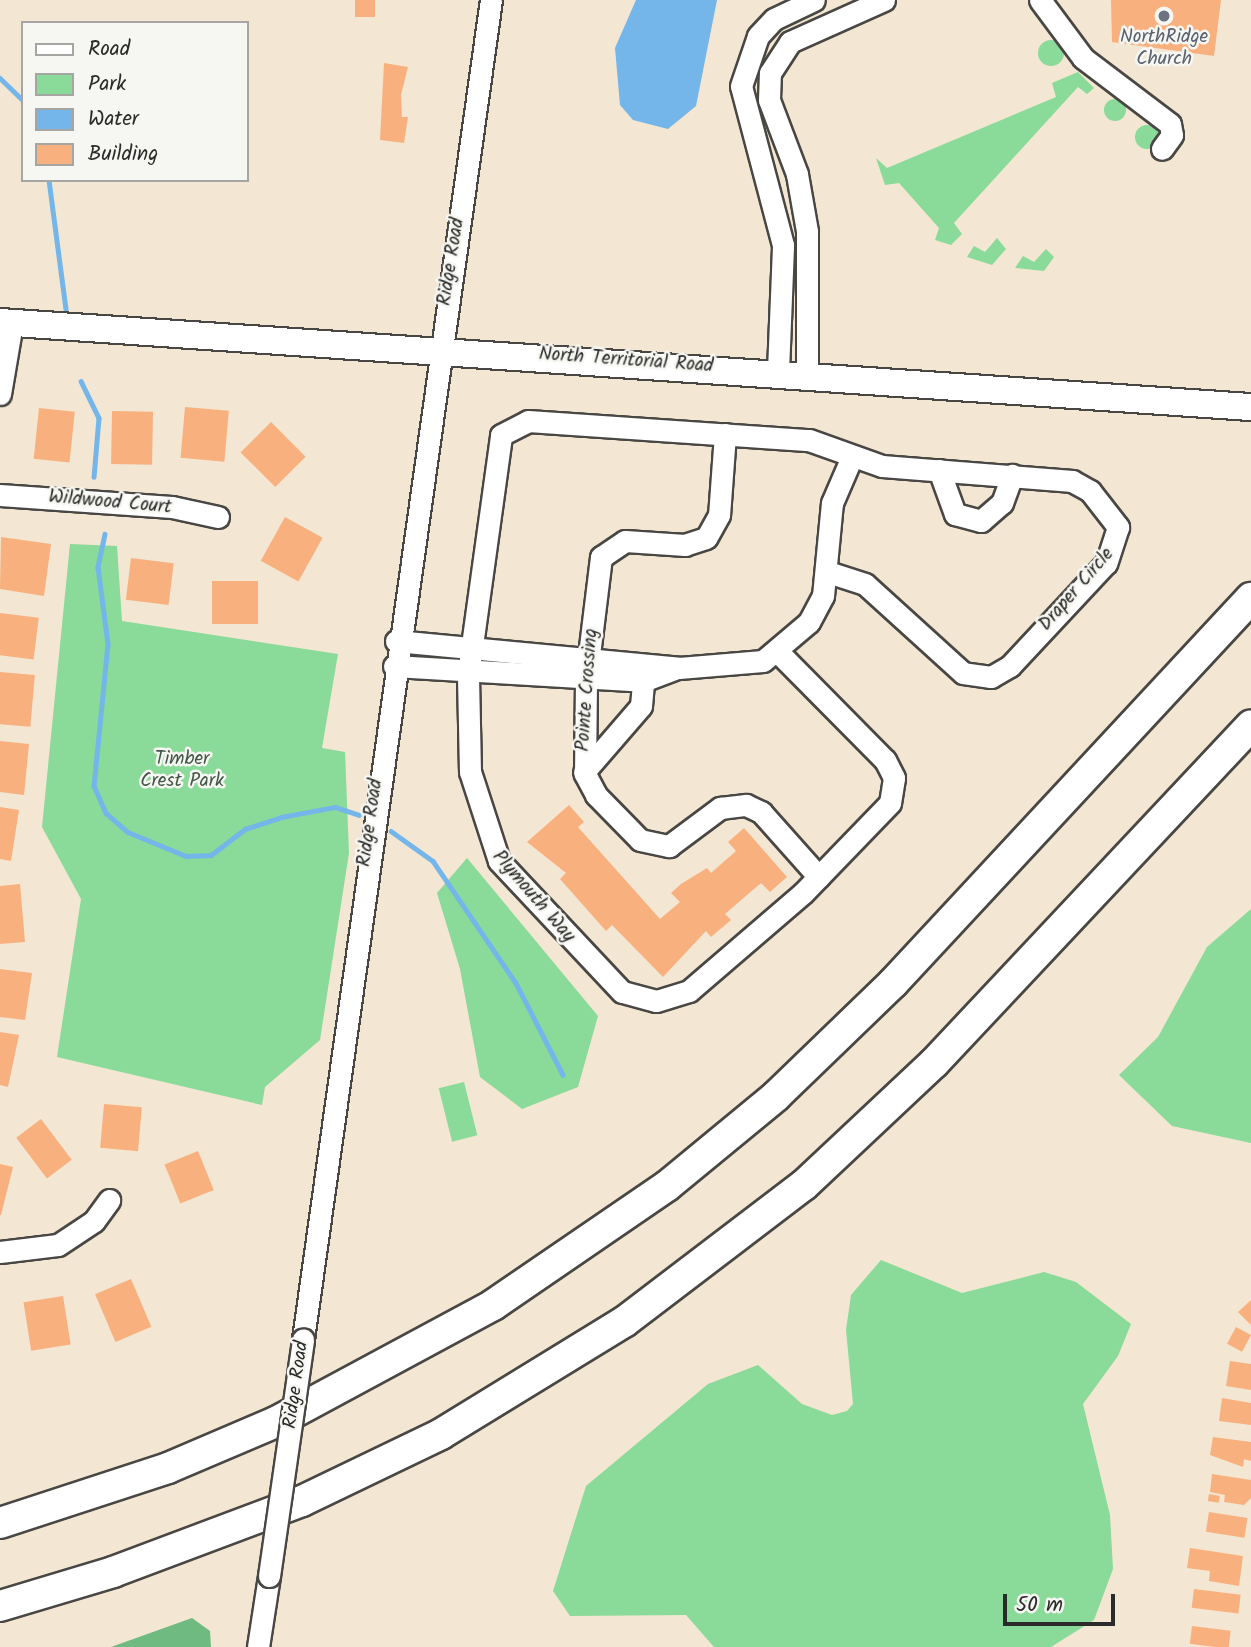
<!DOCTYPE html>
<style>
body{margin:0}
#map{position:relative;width:1251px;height:1647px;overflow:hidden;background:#f3e6d2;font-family:Kalam,sans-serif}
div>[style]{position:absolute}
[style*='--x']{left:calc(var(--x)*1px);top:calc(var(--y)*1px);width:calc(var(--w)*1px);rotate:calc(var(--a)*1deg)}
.green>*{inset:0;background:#8ada99;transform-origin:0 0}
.round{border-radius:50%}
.forest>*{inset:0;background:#6fba81}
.water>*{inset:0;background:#74b6e9}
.stream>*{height:4.5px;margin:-2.25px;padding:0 2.25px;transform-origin:2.25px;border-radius:2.25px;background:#74b6e9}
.building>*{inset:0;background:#f8b17e;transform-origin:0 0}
.roads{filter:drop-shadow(2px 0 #494744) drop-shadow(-2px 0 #494744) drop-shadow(0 2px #494744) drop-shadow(0 -2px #494744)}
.minor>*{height:21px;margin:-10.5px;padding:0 10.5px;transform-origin:10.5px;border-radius:10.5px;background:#fff}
.major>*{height:26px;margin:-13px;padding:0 13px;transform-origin:13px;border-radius:13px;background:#fff}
.highway>*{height:30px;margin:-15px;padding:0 15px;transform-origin:15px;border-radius:15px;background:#fff}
.bridges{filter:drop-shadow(2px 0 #494744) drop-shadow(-2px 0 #494744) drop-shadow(0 2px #494744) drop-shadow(0 -2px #494744)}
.minor-bridge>*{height:21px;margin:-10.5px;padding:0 10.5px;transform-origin:10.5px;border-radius:10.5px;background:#fff}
.dots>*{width:19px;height:19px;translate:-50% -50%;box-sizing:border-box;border:4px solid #f6f6f2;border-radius:50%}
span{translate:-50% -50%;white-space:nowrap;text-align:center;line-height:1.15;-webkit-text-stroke:5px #f6f6f2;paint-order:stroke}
.worship-label{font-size:19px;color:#5b616d}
.street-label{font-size:19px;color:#2b2b2b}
.park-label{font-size:19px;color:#435746}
.legend{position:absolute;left:21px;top:21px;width:228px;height:161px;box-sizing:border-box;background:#f6f6f2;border:2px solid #a5a5a2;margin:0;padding:9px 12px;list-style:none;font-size:21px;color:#2b2b2b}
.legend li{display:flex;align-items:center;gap:14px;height:35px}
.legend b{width:35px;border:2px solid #a5a5a2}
.scale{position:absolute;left:1003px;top:1594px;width:112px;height:32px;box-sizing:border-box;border:4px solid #2b2b2b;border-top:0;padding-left:9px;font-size:21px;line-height:24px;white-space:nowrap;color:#2b2b2b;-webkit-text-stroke:5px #f6f6f2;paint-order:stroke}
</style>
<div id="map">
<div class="green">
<i class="round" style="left:1038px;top:40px;width:26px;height:26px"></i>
<i style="clip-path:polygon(1078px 72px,1094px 88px,1087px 94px,1078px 87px,954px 223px,962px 234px,951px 245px,935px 240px,939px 228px,899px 183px,885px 185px,876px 158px,887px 168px,1056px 97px,1052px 83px)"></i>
<i class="round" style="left:1104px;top:99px;width:22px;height:22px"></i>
<i class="round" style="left:1135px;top:125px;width:24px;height:24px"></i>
<i style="clip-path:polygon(997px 238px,1006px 249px,992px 265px,967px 257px,974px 246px,985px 252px)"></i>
<i style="clip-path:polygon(1046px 249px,1054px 257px,1044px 271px,1015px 268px,1023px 256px,1034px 262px)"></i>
<i style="clip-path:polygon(70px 544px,117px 546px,122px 621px,338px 654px,322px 748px,345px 752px,349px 853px,320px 1040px,265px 1087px,262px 1105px,57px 1057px,81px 899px,42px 827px)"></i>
<i style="clip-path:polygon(467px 858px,598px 1016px,578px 1087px,522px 1109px,480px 1077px,460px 969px,437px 893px)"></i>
<i style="clip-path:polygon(1251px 909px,1251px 1143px,1172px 1126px,1119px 1075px,1158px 1037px,1207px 947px)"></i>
<i style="left:464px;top:1082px;width:55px;height:26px;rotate:76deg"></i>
<i style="clip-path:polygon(881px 1260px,962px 1293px,1044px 1272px,1076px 1282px,1131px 1324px,1118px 1356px,1083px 1404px,1110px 1515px,1113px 1569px,1094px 1620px,1051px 1647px,714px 1647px,686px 1615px,570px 1616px,553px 1591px,586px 1486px,708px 1384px,758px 1365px,802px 1404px,832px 1415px,847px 1411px,853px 1404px,846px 1330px,851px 1295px)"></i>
</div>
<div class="forest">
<i style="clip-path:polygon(192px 1618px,210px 1631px,211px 1647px,111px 1647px)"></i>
</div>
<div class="water">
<i style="clip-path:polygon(636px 0,717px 0,696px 106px,668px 129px,633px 120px,620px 105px,615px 48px)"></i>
</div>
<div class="stream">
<i style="--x:0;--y:78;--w:32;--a:44"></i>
<i style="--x:49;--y:180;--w:130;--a:82.5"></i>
<i style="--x:81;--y:381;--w:41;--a:64.1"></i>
<i style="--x:99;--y:418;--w:59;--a:94.8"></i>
<i style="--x:105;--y:534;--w:34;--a:102"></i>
<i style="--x:98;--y:567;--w:78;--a:82.6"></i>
<i style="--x:108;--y:644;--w:143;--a:95.6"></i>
<i style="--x:94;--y:786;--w:30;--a:66"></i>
<i style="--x:106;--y:813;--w:29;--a:41"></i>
<i style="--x:128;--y:832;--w:63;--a:22.5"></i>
<i style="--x:186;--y:856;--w:25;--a:-2"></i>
<i style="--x:211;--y:855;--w:43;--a:-37.4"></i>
<i style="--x:245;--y:829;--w:38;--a:-18"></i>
<i style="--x:281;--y:817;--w:55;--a:-10.5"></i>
<i style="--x:335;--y:807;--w:25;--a:18"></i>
<i style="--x:391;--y:831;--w:52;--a:35.5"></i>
<i style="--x:433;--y:861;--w:148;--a:55.8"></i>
<i style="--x:516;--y:983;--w:103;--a:62.9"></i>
</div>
<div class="building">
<i style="left:355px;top:0;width:20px;height:17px"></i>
<i style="clip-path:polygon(1111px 0,1221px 0,1214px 56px,1112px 42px)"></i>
<i style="clip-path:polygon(384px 63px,408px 67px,401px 95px,402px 117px,408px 117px,404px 143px,380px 140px)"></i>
<i style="left:185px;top:407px;width:44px;height:51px;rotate:5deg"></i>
<i style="left:39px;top:408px;width:36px;height:51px;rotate:6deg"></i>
<i style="left:112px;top:411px;width:41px;height:53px;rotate:1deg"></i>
<i style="left:271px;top:422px;width:49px;height:43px;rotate:45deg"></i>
<i style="left:285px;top:517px;width:43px;height:50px;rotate:29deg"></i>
<i style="clip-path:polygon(1px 537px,51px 544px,44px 596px,0 589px)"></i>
<i style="left:131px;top:558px;width:43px;height:42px;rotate:7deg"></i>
<i style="left:212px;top:581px;width:46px;height:43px"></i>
<i style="left:0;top:613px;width:39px;height:42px;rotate:7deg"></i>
<i style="left:0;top:672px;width:35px;height:52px;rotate:5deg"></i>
<i style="clip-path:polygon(0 741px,29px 744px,24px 795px,0 792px)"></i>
<i style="clip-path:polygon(569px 805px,584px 822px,578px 827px,660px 919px,680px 902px,671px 893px,681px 884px,707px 868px,711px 873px,736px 851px,728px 842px,744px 828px,787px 877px,770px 892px,761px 883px,725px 914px,731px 920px,711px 937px,706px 931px,663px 977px,612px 925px,606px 931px,560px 879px,566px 873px,527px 842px)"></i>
<i style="clip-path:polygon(0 807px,19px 810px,11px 861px,0 859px)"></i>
<i style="clip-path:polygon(20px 884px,25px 942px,0 944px,0 886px)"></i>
<i style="clip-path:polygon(0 969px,32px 973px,25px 1020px,0 1017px)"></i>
<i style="clip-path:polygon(0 1032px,19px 1035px,8px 1087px,0 1085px)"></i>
<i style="left:104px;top:1104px;width:38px;height:44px;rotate:5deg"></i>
<i style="left:41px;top:1119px;width:51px;height:31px;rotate:53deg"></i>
<i style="left:198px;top:1151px;width:42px;height:36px;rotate:68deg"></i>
<i style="clip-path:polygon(0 1164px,13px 1167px,1px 1215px,0 1215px)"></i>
<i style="left:131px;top:1279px;width:52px;height:39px;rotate:67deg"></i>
<i style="left:63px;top:1296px;width:49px;height:40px;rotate:81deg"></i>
<i style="clip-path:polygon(1251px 1300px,1251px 1325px,1238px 1312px)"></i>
<i style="left:1236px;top:1327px;width:17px;height:19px;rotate:28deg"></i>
<i style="clip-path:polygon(1230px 1361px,1251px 1364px,1251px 1390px,1226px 1386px)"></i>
<i style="clip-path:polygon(1222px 1398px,1251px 1403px,1251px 1425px,1219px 1421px)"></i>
<i style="clip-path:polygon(1213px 1437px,1251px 1442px,1251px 1461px,1244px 1459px,1243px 1467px,1210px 1455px)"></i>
<i style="clip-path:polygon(1212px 1474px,1251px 1480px,1251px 1498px,1244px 1505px,1224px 1502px,1225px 1495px,1210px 1492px)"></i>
<i style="left:1209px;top:1494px;width:11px;height:7px;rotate:10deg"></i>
<i style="left:1209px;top:1512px;width:39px;height:20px;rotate:9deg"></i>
<i style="clip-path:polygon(1190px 1548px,1243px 1556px,1239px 1586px,1209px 1581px,1210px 1571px,1187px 1568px)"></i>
<i style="left:1194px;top:1589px;width:47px;height:19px;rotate:7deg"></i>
<i style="left:1192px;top:1626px;width:39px;height:18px;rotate:7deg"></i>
</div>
<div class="roads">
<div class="minor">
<i style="--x:1040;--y:0;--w:72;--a:53.4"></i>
<i style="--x:1083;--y:58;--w:109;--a:37.2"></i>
<i style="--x:1170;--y:124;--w:11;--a:80"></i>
<i style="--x:1172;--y:135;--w:17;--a:126"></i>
<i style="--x:778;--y:371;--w:126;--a:-87.7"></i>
<i style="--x:783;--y:245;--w:164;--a:-104.8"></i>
<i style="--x:741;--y:86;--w:53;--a:-71.2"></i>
<i style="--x:758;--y:36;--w:23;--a:-47"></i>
<i style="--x:774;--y:19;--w:44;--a:-25.4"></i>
<i style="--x:807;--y:373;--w:142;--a:-90"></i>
<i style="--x:807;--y:231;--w:58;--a:-100"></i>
<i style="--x:797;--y:174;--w:79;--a:-110.7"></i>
<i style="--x:769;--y:100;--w:27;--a:-88"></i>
<i style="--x:770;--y:73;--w:37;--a:-57"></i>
<i style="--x:790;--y:42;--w:103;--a:-24.1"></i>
<i style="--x:0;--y:394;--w:72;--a:-80.4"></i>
<i style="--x:725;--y:434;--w:81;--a:94.2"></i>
<i style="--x:719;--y:515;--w:26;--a:119"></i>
<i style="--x:706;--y:538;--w:22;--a:162"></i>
<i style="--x:685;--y:545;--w:60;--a:-176.2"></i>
<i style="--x:625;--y:541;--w:29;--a:146"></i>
<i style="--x:601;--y:557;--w:124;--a:97"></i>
<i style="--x:586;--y:680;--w:94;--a:90.6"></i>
<i style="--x:585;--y:774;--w:24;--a:62"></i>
<i style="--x:596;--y:795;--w:63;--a:45.6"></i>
<i style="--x:640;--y:840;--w:30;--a:12"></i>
<i style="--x:669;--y:846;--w:64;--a:-36.7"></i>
<i style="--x:720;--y:808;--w:26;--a:-7"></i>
<i style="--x:746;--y:805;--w:17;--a:25"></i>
<i style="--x:761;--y:812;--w:87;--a:48.3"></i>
<i style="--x:939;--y:470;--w:47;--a:70"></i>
<i style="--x:955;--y:514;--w:27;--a:15"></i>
<i style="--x:981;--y:521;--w:28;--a:-41"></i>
<i style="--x:1002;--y:503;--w:30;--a:-70"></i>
<i style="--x:0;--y:495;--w:172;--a:4"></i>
<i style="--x:172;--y:507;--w:47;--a:12.3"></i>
<i style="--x:396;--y:641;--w:284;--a:5.4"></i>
<i style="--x:679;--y:668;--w:84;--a:-4.8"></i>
<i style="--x:763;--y:661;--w:60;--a:-40.3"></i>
<i style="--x:809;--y:622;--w:30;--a:-62"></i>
<i style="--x:823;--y:596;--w:93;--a:-84.5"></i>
<i style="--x:832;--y:503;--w:48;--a:-66.6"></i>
<i style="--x:778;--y:652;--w:152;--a:45.3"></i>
<i style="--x:885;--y:760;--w:20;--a:63"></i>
<i style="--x:894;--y:778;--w:25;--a:99"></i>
<i style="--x:890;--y:803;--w:125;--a:134"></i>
<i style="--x:803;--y:893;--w:150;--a:139.3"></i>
<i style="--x:689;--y:991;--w:34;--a:163"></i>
<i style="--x:656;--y:1001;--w:35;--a:-165"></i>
<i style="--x:622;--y:992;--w:180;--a:-133.2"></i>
<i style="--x:499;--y:861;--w:94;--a:-108"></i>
<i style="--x:470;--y:772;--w:98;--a:-91.2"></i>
<i style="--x:468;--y:674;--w:241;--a:-82.1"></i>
<i style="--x:501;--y:435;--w:30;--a:-27"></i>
<i style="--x:528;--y:421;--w:282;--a:3.9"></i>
<i style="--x:809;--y:440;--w:77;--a:19.6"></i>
<i style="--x:882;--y:466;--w:191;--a:4.5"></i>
<i style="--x:1072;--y:481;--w:21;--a:29"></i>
<i style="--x:1090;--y:491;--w:46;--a:52.1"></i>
<i style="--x:1118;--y:527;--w:38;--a:108"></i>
<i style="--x:1106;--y:563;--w:141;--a:133"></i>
<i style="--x:1010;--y:666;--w:22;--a:150"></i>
<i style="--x:991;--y:677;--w:28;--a:-172"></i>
<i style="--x:963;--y:673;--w:132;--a:-137.8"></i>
<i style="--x:865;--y:584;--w:40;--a:-162"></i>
<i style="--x:394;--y:666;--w:249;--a:3.4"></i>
<i style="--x:643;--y:681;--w:36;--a:-21"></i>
<i style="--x:584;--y:772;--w:87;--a:-49.2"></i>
<i style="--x:641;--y:706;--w:25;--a:-85"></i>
<i style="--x:0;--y:1252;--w:58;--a:-6.9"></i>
<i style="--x:58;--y:1245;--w:43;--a:-33.7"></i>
<i style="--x:94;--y:1221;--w:26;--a:-54"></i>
<i style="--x:303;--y:1339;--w:1352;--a:-82.01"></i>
<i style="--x:258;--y:1647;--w:72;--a:-81.2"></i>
</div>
<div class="major">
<i style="--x:0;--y:322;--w:1254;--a:3.89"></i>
</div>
<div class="highway">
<i style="--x:0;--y:1523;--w:177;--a:-18.1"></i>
<i style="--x:168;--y:1468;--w:117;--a:-23.1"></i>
<i style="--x:276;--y:1422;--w:247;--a:-28.3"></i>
<i style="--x:493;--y:1305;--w:211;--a:-34.4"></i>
<i style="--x:667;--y:1186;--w:141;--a:-39.5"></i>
<i style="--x:776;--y:1096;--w:163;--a:-44"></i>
<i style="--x:893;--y:983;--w:526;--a:-47.08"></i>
<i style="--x:0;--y:1606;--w:118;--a:-16.7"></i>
<i style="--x:113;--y:1572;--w:202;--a:-20.6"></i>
<i style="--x:302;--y:1501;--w:154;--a:-25.7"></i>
<i style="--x:441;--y:1434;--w:215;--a:-31.5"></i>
<i style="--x:624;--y:1322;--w:226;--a:-37.3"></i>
<i style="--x:804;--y:1185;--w:178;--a:-43.2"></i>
<i style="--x:934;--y:1063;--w:463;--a:-46.8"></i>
</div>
</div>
<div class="bridges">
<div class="minor-bridge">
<i style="--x:269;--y:1576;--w:239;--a:-81.8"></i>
</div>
</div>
<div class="dots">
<i style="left:1164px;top:16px;background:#6b7280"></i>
</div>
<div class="worship-label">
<span style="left:1164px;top:49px">NorthRidge<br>Church</span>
</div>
<div class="street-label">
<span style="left:452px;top:262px;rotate:-81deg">Ridge Road</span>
<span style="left:626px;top:361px;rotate:4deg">North Territorial Road</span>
<span style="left:110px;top:503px;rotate:5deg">Wildwood Court</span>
<span style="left:1077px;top:590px;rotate:-49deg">Draper Circle</span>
<span style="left:588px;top:690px;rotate:-86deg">Pointe Crossing</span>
<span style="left:371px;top:823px;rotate:-82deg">Ridge Road</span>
<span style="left:533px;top:897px;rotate:49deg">Plymouth Way</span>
<span style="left:297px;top:1385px;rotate:-82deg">Ridge Road</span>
</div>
<div class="park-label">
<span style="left:182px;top:771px">Timber<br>Crest Park</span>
</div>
<ul class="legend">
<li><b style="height:9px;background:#fff"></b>Road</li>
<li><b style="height:19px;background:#8ada99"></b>Park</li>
<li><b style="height:19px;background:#74b6e9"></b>Water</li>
<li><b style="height:19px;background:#f8b17e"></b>Building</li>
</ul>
<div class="scale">50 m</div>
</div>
